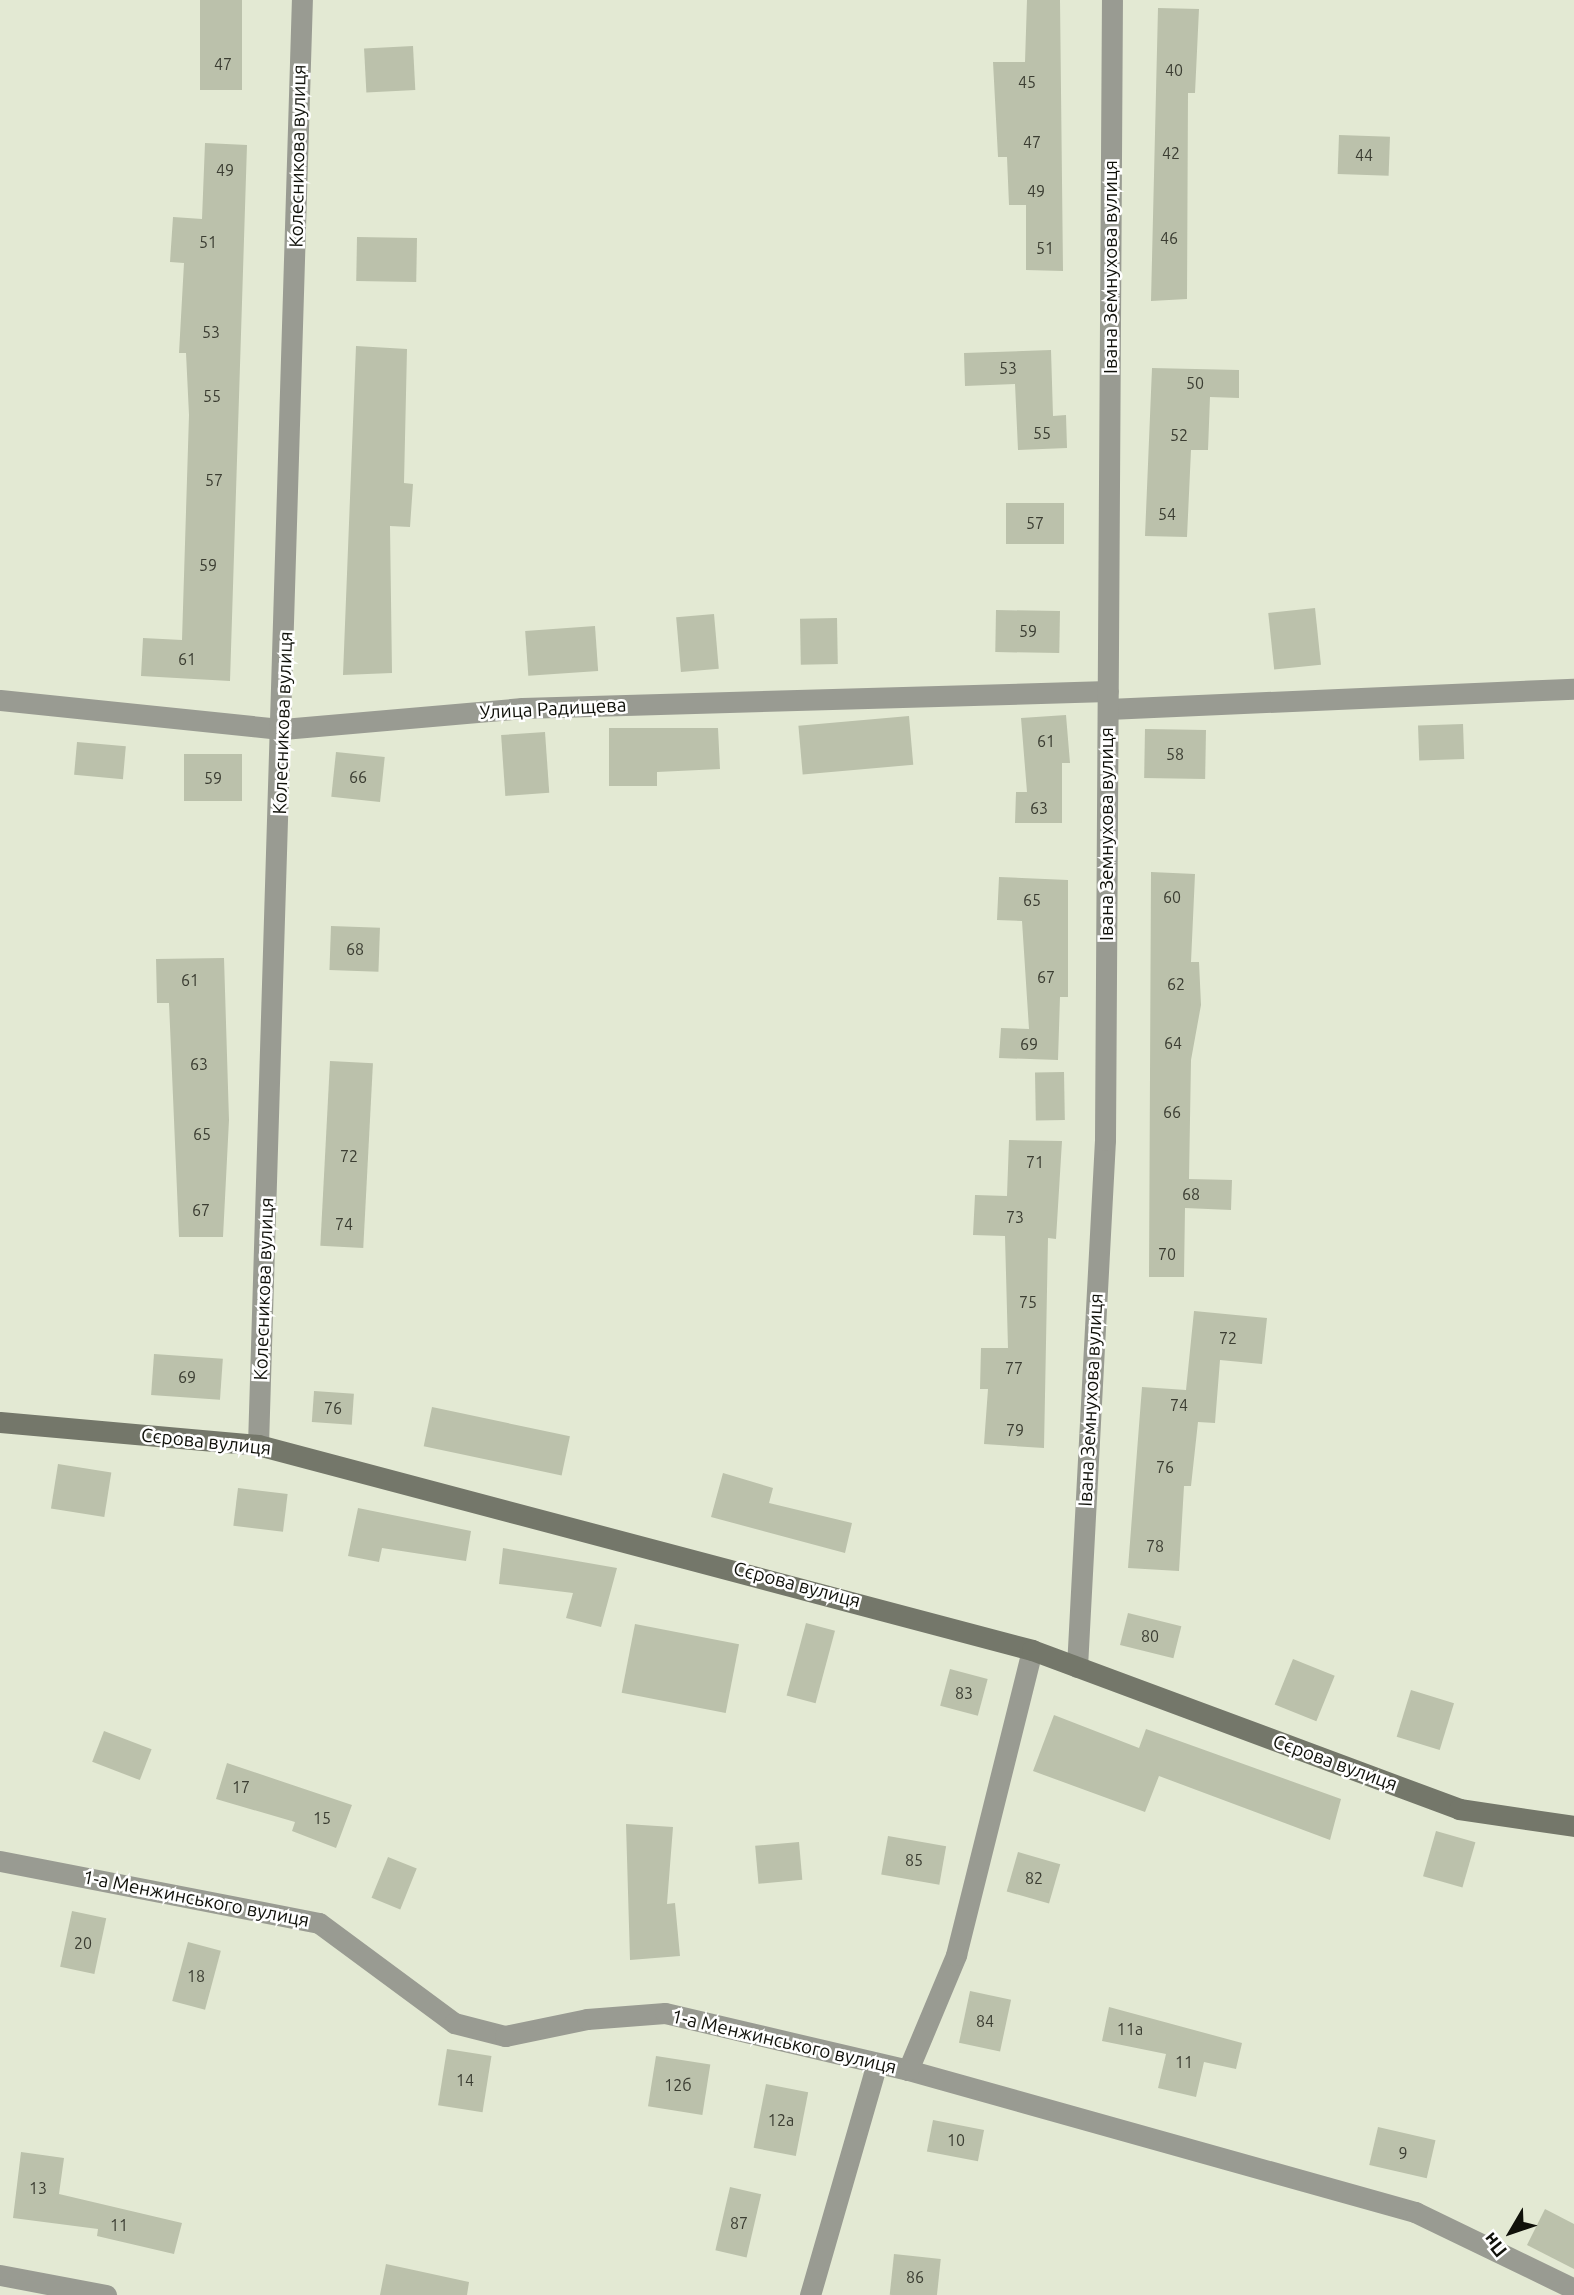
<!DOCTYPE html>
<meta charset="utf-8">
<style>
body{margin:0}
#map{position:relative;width:1574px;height:2295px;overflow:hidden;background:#e3e9d3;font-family:Ubuntu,sans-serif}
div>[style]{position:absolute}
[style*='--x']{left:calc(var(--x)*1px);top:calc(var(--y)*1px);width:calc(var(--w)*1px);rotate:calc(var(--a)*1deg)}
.building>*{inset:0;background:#bbc1ab;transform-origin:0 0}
.street>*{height:21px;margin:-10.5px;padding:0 10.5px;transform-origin:10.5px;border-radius:10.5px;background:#999b92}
.secondary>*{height:21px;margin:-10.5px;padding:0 10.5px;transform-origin:10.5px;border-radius:10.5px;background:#74776a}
span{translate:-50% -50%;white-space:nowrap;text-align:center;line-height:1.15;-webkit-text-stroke:5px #fff;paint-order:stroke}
.number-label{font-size:16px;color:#3b3d32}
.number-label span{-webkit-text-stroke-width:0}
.street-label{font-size:19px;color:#10110a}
.north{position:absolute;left:1476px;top:2197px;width:70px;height:70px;-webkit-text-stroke:5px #fff;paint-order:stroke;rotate:231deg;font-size:19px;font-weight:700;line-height:28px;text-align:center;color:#10110a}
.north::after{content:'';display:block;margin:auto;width:24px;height:32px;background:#10110a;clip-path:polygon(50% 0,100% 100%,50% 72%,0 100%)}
</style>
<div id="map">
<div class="building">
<i style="left:200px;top:0;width:42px;height:90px"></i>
<i style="clip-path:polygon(1027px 0,1060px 0,1063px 271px,1026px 270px,1026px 205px,1009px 205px,1007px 157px,998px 157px,993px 62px,1025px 62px)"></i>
<i style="clip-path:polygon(1158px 8px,1199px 9px,1195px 93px,1188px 93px,1187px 299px,1151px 301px)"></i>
<i style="left:413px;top:46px;width:44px;height:49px;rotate:87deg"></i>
<i style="left:1339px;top:135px;width:51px;height:39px;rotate:2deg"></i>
<i style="clip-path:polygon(205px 143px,247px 145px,230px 681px,141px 676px,143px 638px,182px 640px,189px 415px,186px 353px,179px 353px,184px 263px,170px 262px,173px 217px,202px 219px)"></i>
<i style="left:357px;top:237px;width:60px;height:44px;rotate:1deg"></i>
<i style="clip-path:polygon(356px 346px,407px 349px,404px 483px,413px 484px,410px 527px,390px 526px,392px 673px,343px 675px)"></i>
<i style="clip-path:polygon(1051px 350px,1053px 416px,1066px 415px,1067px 448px,1018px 450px,1015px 384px,965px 386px,964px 353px)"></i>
<i style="clip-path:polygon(1152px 368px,1239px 370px,1239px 398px,1210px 397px,1208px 450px,1191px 450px,1187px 537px,1145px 536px)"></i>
<i style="left:1006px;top:503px;width:58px;height:41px"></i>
<i style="left:1315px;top:608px;width:57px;height:47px;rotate:84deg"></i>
<i style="left:996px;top:610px;width:64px;height:42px;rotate:1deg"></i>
<i style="left:714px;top:614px;width:55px;height:38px;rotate:85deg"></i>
<i style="left:837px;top:618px;width:46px;height:37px;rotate:89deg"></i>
<i style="left:595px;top:626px;width:45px;height:70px;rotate:86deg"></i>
<i style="clip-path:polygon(1066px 715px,1070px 763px,1062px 763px,1062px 823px,1015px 823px,1016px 792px,1027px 792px,1021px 718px)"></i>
<i style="left:909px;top:716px;width:49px;height:111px;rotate:85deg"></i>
<i style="left:1463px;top:724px;width:35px;height:45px;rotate:88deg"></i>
<i style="clip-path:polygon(609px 728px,718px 728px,720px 769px,657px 772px,657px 786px,609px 786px)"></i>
<i style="left:1145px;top:729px;width:61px;height:49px;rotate:1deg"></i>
<i style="left:545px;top:732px;width:61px;height:44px;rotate:86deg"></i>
<i style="left:77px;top:742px;width:49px;height:33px;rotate:5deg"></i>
<i style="left:336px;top:752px;width:49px;height:45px;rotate:6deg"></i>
<i style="left:184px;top:754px;width:58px;height:47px"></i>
<i style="clip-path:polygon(1151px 872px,1195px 874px,1191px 962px,1199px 962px,1201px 1005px,1191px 1060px,1189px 1179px,1232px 1180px,1231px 1210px,1185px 1208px,1184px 1277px,1149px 1277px)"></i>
<i style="clip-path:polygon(999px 877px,1068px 880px,1068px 997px,1060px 997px,1058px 1060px,999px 1058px,1001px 1028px,1029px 1029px,1022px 921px,997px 920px)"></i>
<i style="left:331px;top:926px;width:49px;height:44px;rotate:2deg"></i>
<i style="clip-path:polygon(224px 958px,229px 1120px,223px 1237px,179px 1237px,169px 1003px,157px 1003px,156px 959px)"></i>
<i style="left:330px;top:1061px;width:43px;height:185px;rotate:3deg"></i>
<i style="left:1064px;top:1072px;width:48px;height:29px;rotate:89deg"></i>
<i style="clip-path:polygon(1009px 1140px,1062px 1141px,1056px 1239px,1048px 1238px,1044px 1448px,984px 1444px,988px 1389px,980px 1389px,981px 1348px,1008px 1348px,1005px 1236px,973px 1235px,975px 1195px,1007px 1196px)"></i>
<i style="clip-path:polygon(1194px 1311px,1267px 1318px,1262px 1364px,1220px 1360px,1215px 1423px,1198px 1422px,1191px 1486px,1184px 1486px,1179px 1571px,1128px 1568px,1142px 1387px,1186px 1390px)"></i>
<i style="left:154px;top:1354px;width:69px;height:41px;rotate:4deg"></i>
<i style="left:314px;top:1391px;width:40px;height:31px;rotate:4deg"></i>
<i style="left:432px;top:1407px;width:141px;height:40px;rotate:12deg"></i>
<i style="left:58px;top:1464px;width:54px;height:45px;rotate:9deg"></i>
<i style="clip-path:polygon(723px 1473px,773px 1488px,769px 1503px,852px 1523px,845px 1553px,711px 1517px)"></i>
<i style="left:238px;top:1488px;width:50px;height:38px;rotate:7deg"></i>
<i style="clip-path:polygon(358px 1508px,471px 1531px,466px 1561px,382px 1548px,379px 1562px,348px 1556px)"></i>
<i style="clip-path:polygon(503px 1548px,617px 1568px,601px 1627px,566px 1618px,573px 1593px,499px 1584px)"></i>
<i style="left:1128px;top:1613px;width:55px;height:33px;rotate:14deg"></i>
<i style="left:806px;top:1623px;width:30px;height:75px;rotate:15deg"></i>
<i style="left:635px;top:1624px;width:106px;height:70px;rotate:11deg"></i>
<i style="left:1293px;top:1659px;width:45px;height:49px;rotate:22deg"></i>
<i style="left:950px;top:1669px;width:39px;height:38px;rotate:15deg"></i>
<i style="left:1411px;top:1690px;width:45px;height:49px;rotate:17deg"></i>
<i style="clip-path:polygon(1054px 1715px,1139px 1748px,1146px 1729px,1341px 1799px,1330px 1840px,1159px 1776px,1145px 1812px,1033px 1771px)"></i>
<i style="left:104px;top:1731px;width:51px;height:33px;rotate:21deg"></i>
<i style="clip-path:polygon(227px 1763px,352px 1805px,336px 1848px,292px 1831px,295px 1822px,216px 1799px)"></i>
<i style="clip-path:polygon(626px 1824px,673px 1827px,667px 1904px,675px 1903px,680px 1956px,630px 1960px)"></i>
<i style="left:1436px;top:1831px;width:41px;height:47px;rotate:16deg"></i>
<i style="left:888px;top:1836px;width:59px;height:39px;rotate:10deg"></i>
<i style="left:799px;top:1842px;width:38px;height:44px;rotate:85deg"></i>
<i style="left:1018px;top:1852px;width:44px;height:41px;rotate:16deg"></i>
<i style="left:388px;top:1857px;width:31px;height:44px;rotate:22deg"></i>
<i style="left:72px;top:1911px;width:35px;height:57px;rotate:12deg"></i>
<i style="left:188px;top:1942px;width:34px;height:61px;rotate:15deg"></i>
<i style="left:970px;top:1991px;width:42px;height:53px;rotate:12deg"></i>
<i style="clip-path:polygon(1109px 2007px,1242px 2043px,1236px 2069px,1204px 2062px,1196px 2097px,1158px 2088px,1166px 2054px,1102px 2041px)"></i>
<i style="left:447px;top:2049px;width:45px;height:57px;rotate:9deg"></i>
<i style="left:656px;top:2056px;width:55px;height:51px;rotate:9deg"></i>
<i style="left:766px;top:2084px;width:43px;height:65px;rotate:11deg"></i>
<i style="left:933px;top:2120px;width:52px;height:32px;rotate:11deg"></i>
<i style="left:1378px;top:2127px;width:59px;height:39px;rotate:13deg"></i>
<i style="clip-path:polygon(21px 2152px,64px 2158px,59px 2194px,182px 2223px,174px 2254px,97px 2236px,98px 2229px,13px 2218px)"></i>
<i style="left:730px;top:2187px;width:32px;height:65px;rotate:13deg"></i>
<i style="clip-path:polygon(1545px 2209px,1574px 2224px,1574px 2269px,1527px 2245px)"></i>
<i style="left:894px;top:2254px;width:47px;height:41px;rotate:6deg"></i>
<i style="clip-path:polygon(386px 2264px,469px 2282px,467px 2295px,380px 2295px)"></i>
</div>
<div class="street">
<i style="--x:0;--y:700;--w:284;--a:5.9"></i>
<i style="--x:283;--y:729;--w:240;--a:-5"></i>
<i style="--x:522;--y:708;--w:586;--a:-1.66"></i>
<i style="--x:1108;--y:709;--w:466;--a:-2.5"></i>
<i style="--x:258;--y:1445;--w:1446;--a:-88.26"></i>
<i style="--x:1077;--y:1667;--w:528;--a:-86.96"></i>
<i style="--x:1105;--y:1140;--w:1140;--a:-89.65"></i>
<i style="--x:0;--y:1861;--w:325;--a:11"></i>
<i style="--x:319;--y:1923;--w:168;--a:36.5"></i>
<i style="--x:454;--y:2023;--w:53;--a:14.3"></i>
<i style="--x:505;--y:2036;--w:84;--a:-11.7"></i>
<i style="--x:587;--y:2019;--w:78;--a:-4.4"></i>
<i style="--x:665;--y:2013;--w:250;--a:13.2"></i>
<i style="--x:908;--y:2070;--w:527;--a:15.65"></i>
<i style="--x:1415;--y:2212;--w:177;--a:25.8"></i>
<i style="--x:908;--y:2070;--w:125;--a:-67.3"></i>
<i style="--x:956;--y:1955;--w:314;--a:-76"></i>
<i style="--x:0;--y:2275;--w:108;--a:10.7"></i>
<i style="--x:810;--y:2295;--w:241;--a:-73.9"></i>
</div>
<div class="secondary">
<i style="--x:0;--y:1422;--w:259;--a:5.1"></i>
<i style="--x:258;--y:1445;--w:801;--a:14.83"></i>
<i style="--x:1032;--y:1650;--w:456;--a:20.4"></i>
<i style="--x:1459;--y:1809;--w:116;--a:8.4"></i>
</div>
<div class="number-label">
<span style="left:223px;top:64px">47</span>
<span style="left:1174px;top:70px">40</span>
<span style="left:1027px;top:82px">45</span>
<span style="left:1032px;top:142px">47</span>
<span style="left:1171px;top:153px">42</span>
<span style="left:1364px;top:155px">44</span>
<span style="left:225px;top:170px">49</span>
<span style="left:1036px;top:191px">49</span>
<span style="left:1169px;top:238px">46</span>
<span style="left:208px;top:242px">51</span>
<span style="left:1045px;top:248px">51</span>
<span style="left:211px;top:332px">53</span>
<span style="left:1008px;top:368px">53</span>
<span style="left:1195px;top:383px">50</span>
<span style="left:212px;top:396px">55</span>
<span style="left:1042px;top:433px">55</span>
<span style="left:1179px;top:435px">52</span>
<span style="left:214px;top:480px">57</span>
<span style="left:1167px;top:514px">54</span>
<span style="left:1035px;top:523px">57</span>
<span style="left:208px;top:565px">59</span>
<span style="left:1028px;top:631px">59</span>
<span style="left:187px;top:659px">61</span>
<span style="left:1046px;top:741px">61</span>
<span style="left:1175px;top:754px">58</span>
<span style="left:358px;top:777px">66</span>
<span style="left:213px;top:778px">59</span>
<span style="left:1039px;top:808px">63</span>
<span style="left:1172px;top:897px">60</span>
<span style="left:1032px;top:900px">65</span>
<span style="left:355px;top:949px">68</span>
<span style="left:1046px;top:977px">67</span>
<span style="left:190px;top:980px">61</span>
<span style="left:1176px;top:984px">62</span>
<span style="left:1173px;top:1043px">64</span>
<span style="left:1029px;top:1044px">69</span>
<span style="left:199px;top:1064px">63</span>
<span style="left:1172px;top:1112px">66</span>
<span style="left:202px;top:1134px">65</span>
<span style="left:349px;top:1156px">72</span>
<span style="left:1035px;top:1162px">71</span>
<span style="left:1191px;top:1194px">68</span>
<span style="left:201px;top:1210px">67</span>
<span style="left:1015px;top:1217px">73</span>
<span style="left:344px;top:1224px">74</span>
<span style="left:1167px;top:1254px">70</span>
<span style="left:1028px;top:1302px">75</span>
<span style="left:1228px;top:1338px">72</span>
<span style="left:1014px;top:1368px">77</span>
<span style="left:187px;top:1377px">69</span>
<span style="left:1179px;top:1405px">74</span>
<span style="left:333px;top:1408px">76</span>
<span style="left:1015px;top:1430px">79</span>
<span style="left:1165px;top:1467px">76</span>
<span style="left:1155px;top:1546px">78</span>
<span style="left:1150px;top:1636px">80</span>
<span style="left:964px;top:1693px">83</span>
<span style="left:241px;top:1787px">17</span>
<span style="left:322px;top:1818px">15</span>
<span style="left:914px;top:1860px">85</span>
<span style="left:1034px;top:1878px">82</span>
<span style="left:83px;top:1943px">20</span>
<span style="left:196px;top:1976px">18</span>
<span style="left:985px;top:2021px">84</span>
<span style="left:1130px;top:2029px">11а</span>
<span style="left:1184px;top:2062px">11</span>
<span style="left:465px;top:2080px">14</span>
<span style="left:678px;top:2085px">12б</span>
<span style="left:781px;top:2120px">12а</span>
<span style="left:956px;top:2140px">10</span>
<span style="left:1403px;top:2153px">9</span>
<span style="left:38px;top:2188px">13</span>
<span style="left:739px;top:2223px">87</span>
<span style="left:119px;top:2225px">11</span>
<span style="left:915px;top:2277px">86</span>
</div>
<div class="street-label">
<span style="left:298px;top:156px;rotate:-89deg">Колесникова вулиця</span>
<span style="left:1111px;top:267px;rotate:-90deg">Івана Земнухова вулиця</span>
<span style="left:553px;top:709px;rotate:-3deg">Улица Радищева</span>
<span style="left:283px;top:723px;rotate:-88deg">Колесникова вулиця</span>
<span style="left:1107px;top:834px;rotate:-90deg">Івана Земнухова вулиця</span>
<span style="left:264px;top:1289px;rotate:-88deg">Колесникова вулиця</span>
<span style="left:1091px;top:1400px;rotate:-87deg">Івана Земнухова вулиця</span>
<span style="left:206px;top:1442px;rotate:6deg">Сєрова вулиця</span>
<span style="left:797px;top:1585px;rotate:15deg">Сєрова вулиця</span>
<span style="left:1335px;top:1763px;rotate:20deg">Сєрова вулиця</span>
<span style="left:196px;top:1899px;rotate:11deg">1-а Менжинського вулиця</span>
<span style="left:784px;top:2042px;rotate:13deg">1-а Менжинського вулиця</span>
</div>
<div class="north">Пн</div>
</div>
